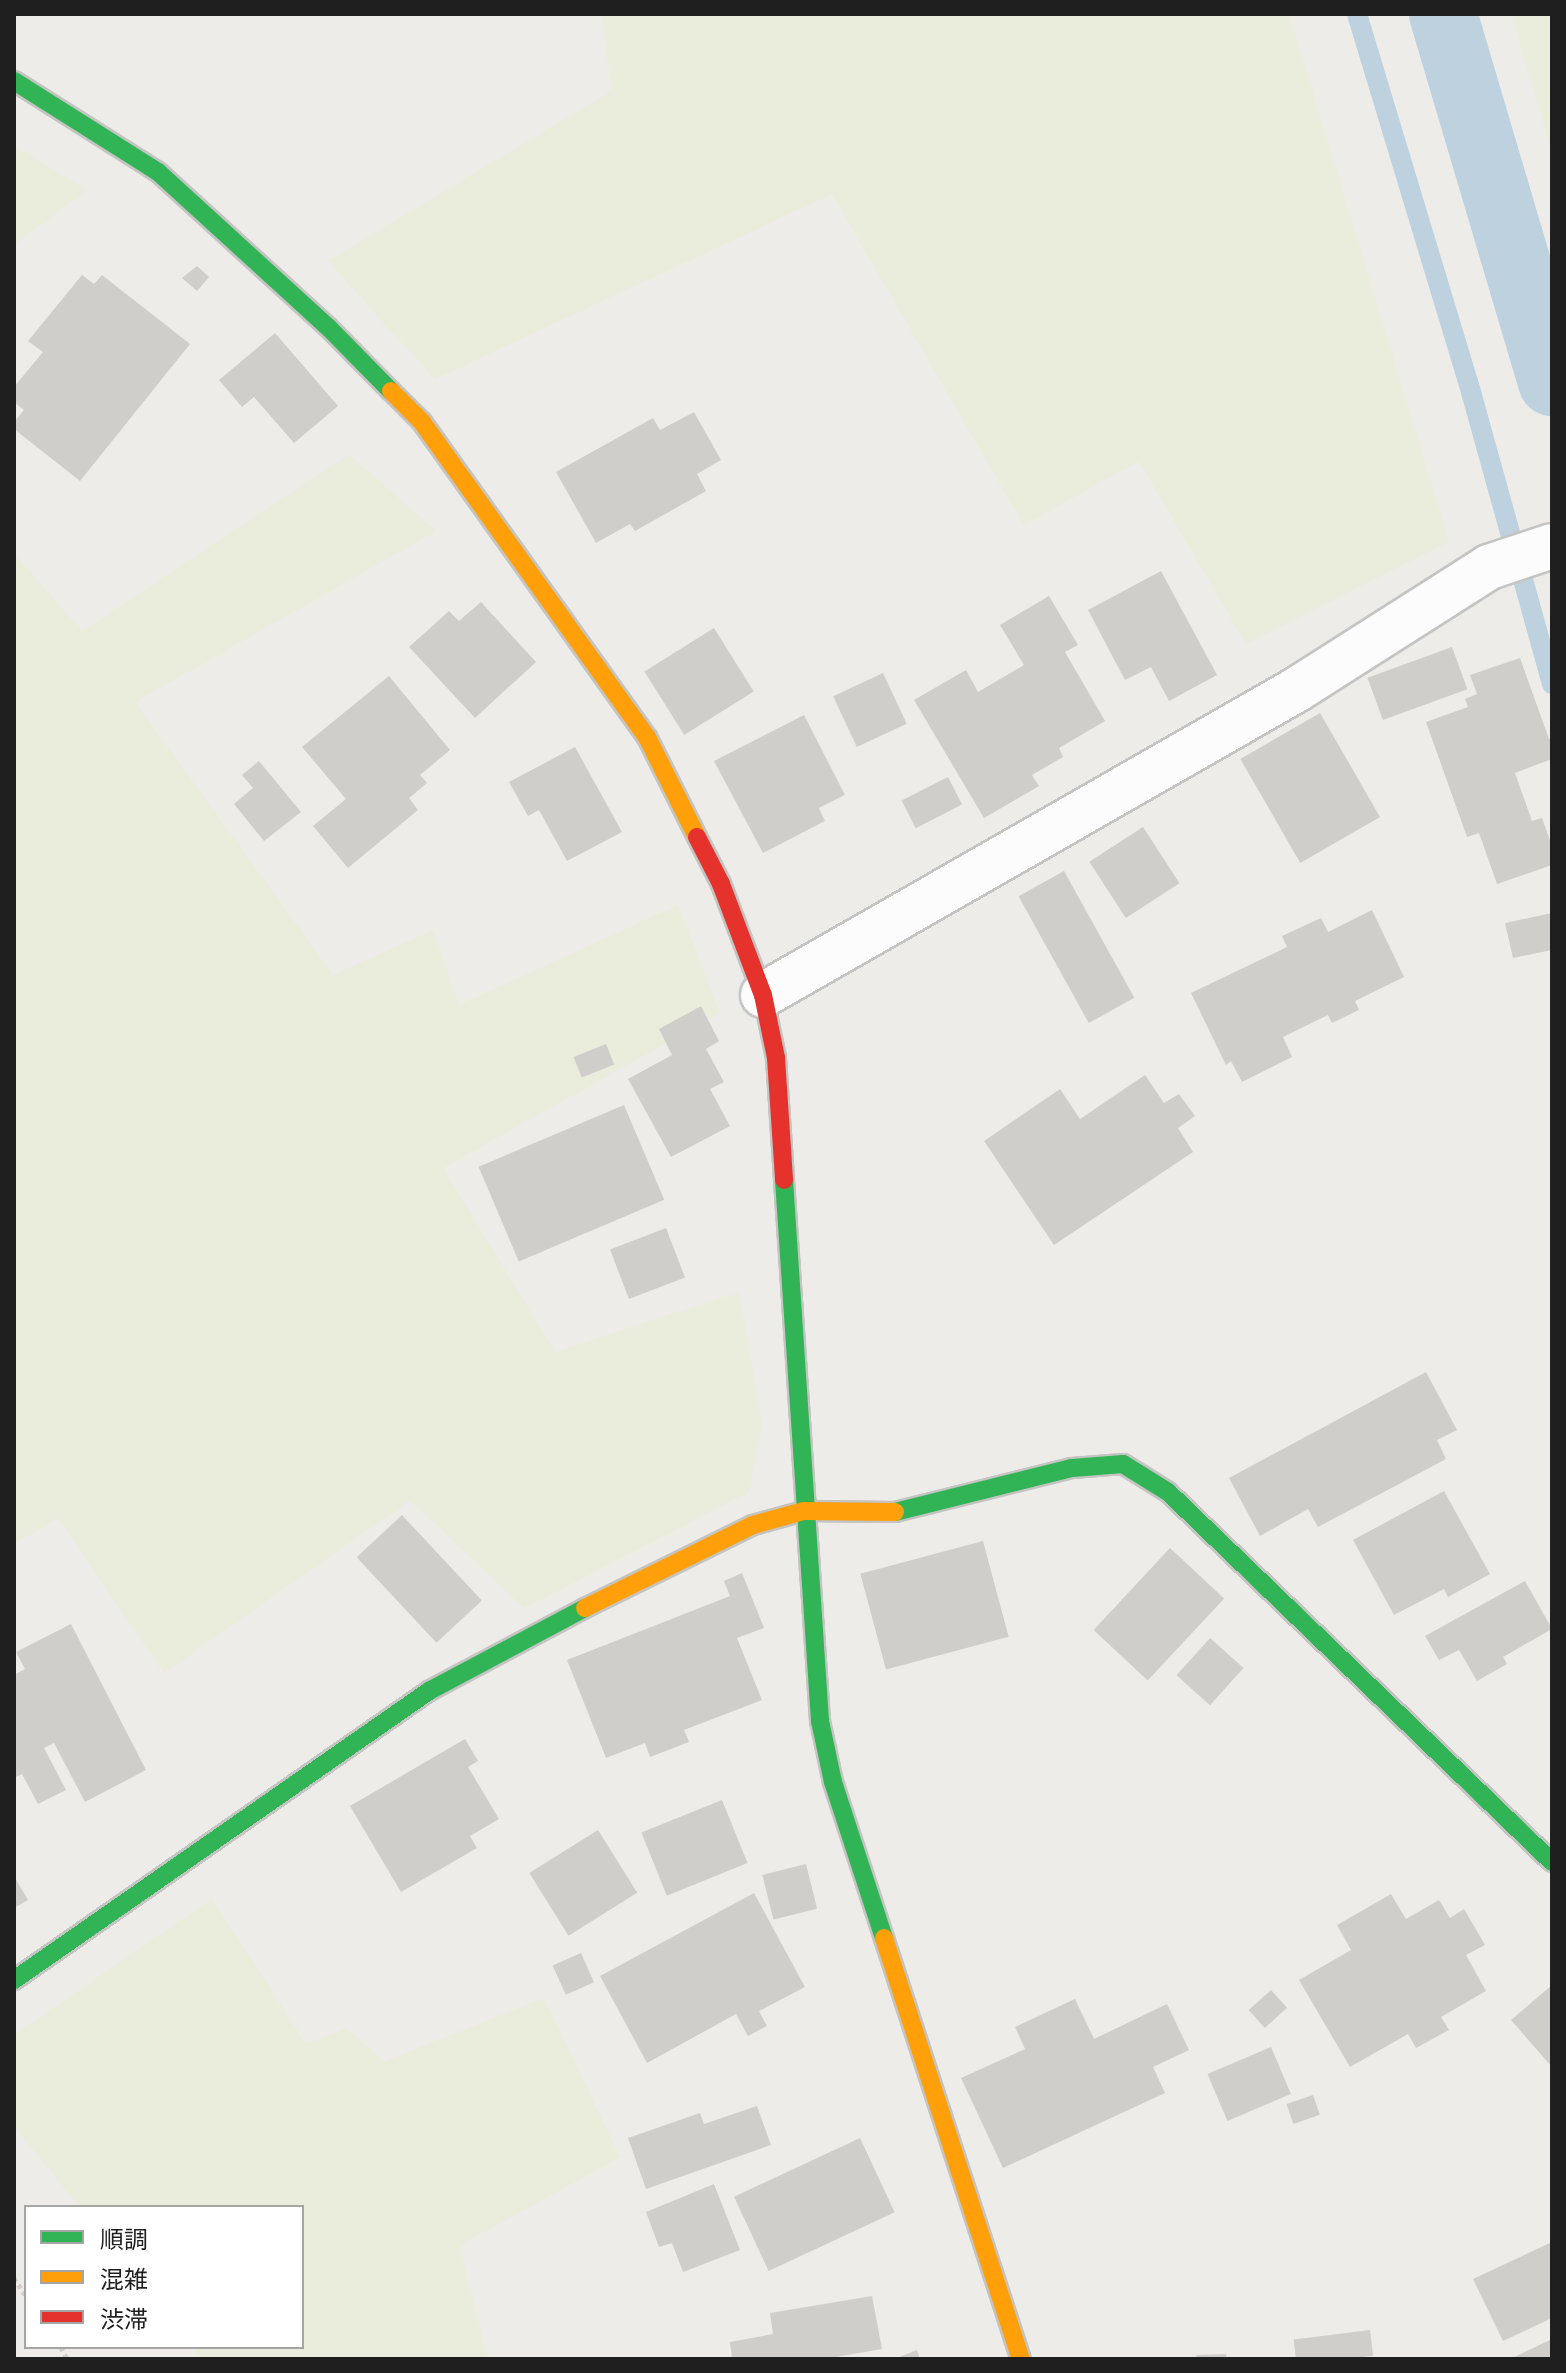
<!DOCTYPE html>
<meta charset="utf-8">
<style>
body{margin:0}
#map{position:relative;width:1566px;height:2373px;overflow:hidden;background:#edece8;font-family:"Space Grotesk","Noto Sans JP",sans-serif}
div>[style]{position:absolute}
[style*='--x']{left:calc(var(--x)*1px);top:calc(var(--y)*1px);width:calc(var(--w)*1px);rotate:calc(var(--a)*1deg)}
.farmland>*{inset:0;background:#eaecdc}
.stream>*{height:20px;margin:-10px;padding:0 10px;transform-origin:10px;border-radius:10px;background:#bdd2de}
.canal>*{height:68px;margin:-34px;padding:0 34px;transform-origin:34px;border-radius:34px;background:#bdd2de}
.building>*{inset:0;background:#d0cecb;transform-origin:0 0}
.path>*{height:5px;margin-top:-2.5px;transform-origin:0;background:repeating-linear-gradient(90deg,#d6cbc8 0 4px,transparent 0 8px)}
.roads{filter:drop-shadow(2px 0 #c4c4c2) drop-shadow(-2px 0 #c4c4c2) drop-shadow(0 2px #c4c4c2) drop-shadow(0 -2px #c4c4c2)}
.street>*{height:44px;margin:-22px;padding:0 22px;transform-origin:22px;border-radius:22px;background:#fcfcfc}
.fast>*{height:18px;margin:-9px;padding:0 9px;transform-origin:9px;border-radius:9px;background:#30b455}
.slow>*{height:18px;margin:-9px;padding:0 9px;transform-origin:9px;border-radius:9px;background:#ff9f0a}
.jam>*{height:18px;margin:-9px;padding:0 9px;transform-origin:9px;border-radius:9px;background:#e5322d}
span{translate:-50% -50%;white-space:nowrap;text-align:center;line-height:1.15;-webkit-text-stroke:6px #fff;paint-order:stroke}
.frame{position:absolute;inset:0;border:16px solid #1f1f1f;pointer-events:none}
.legend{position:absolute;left:24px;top:2205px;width:280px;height:144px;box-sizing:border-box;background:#fff;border:2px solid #a5a5a5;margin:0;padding:10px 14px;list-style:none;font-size:24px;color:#1f1f1f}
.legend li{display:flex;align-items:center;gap:16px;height:40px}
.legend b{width:40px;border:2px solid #a5a5a5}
</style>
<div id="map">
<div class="farmland">
<i style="clip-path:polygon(601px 14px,1289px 14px,1449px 542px,1246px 644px,1139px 461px,1024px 525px,832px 194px,435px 379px,328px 261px,612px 91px)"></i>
<i style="clip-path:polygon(1511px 14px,1552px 14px,1552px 152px,1516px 31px)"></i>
<i style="clip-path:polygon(14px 146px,87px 190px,14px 245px)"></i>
<i style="clip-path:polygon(349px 455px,436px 531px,135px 702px,333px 975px,433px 930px,459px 1005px,678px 905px,720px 1013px,443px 1168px,555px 1352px,739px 1292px,762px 1426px,749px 1492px,524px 1608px,410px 1500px,164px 1673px,58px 1518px,14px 1544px,14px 554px,82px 631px)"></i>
<i style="clip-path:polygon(212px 1899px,306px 2044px,347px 2028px,384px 2062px,544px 1998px,620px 2157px,459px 2246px,488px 2359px,203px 2359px,193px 2347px,302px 2347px,302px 2207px,80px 2207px,14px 2126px,14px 2035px)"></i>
</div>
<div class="stream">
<i style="--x:1357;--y:14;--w:395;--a:73.2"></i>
<i style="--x:1471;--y:392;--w:303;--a:74.5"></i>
</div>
<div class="canal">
<i style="--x:1443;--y:14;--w:384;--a:73.5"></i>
</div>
<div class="building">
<i style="clip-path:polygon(197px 266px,209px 277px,197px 291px,182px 278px)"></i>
<i style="clip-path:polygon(82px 275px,94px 284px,102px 275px,190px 344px,80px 481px,14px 429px,14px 422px,24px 410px,14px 402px,14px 387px,43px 352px,28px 341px)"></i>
<i style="clip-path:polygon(275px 333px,338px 406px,294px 443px,254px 397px,242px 407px,219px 380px)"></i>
<i style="clip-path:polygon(694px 412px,721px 460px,697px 474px,706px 491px,635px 531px,630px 524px,596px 543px,556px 472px,653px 418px,660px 430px)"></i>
<i style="clip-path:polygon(1161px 571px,1217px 675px,1169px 701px,1151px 667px,1125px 680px,1088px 610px)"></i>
<i style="clip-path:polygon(1049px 596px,1078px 645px,1065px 652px,1105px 721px,1059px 748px,1063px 757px,1032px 775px,1039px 786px,984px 818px,914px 700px,966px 670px,978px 692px,1024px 665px,1000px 625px)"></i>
<i style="clip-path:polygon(481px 602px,536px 662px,475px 718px,409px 647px,449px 611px,459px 621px)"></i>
<i style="left:714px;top:628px;width:75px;height:82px;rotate:58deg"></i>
<i style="left:1452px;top:647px;width:45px;height:90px;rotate:70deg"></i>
<i style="clip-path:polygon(1520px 658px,1549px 739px,1552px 738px,1552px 759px,1515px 773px,1532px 821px,1542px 818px,1552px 846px,1552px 865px,1497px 884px,1479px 833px,1467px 837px,1426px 722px,1468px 707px,1465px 699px,1477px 694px,1470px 675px)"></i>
<i style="left:883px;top:673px;width:56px;height:55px;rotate:65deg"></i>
<i style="clip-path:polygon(389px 676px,450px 750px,420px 775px,427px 783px,409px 798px,418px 810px,348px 868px,313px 826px,346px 799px,302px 747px)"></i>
<i style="left:1320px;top:713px;width:120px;height:92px;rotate:60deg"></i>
<i style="clip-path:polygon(804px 715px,845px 795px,819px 808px,825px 821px,763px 853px,714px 761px)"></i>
<i style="clip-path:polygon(575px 747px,622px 832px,567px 861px,539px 810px,528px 816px,509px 782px)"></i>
<i style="clip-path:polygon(259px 761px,301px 812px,264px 841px,234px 804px,253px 788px,242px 775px)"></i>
<i style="left:948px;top:777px;width:31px;height:52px;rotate:63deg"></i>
<i style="left:1143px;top:827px;width:67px;height:64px;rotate:57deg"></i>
<i style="left:1064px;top:871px;width:145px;height:52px;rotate:61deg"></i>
<i style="clip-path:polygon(1372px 910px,1404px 977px,1355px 1001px,1359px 1010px,1332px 1023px,1328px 1015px,1283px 1037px,1292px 1057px,1242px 1082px,1231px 1061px,1226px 1065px,1191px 993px,1287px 947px,1282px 936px,1321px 918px,1328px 932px)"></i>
<i style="clip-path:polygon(1552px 913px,1552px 950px,1513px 958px,1505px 923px)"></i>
<i style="clip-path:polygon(701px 1006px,719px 1041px,706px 1049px,724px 1082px,710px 1089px,730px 1126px,671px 1157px,628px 1079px,672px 1055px,659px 1029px)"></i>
<i style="left:606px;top:1044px;width:22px;height:35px;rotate:68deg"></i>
<i style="clip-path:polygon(1145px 1075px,1164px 1103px,1179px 1094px,1195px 1116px,1178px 1128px,1193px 1152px,1054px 1245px,984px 1141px,1060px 1089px,1080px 1119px)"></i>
<i style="left:624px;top:1105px;width:103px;height:158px;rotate:67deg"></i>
<i style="left:666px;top:1228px;width:53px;height:60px;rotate:69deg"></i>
<i style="clip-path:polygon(1426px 1372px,1457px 1430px,1437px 1440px,1446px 1459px,1318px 1527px,1308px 1509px,1260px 1536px,1229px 1478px)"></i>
<i style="clip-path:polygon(1444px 1491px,1490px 1574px,1448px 1597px,1444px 1589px,1394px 1615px,1353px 1540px)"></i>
<i style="left:402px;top:1515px;width:117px;height:62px;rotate:47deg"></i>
<i style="left:983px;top:1541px;width:99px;height:127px;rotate:75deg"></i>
<i style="left:1170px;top:1548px;width:74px;height:112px;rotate:43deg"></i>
<i style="clip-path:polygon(742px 1573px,764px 1628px,737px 1638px,762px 1700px,684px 1730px,689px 1742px,650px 1757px,645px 1743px,606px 1758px,567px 1660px,730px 1596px,724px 1581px)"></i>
<i style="clip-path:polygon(1525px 1581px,1552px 1629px,1503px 1657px,1507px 1664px,1477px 1681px,1459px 1650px,1439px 1660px,1425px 1636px)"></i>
<i style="clip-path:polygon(71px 1624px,146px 1770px,85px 1802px,54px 1743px,44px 1748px,66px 1790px,38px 1804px,22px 1774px,14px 1778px,14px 1675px,25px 1669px,16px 1652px)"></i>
<i style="left:1210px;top:1638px;width:45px;height:50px;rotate:42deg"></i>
<i style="clip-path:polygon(465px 1739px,478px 1761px,468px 1767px,499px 1819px,470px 1836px,477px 1848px,401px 1892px,350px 1806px)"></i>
<i style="left:722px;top:1800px;width:68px;height:87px;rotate:68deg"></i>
<i style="left:598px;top:1830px;width:74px;height:81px;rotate:58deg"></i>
<i style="left:806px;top:1864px;width:46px;height:45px;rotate:76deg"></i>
<i style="clip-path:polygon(14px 1876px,28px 1900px,14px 1908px)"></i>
<i style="clip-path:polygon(754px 1893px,805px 1987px,759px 2011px,767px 2026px,748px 2036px,736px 2014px,647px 2063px,600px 1976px)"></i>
<i style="clip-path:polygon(1391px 1894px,1406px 1919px,1439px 1900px,1450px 1918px,1464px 1909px,1485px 1945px,1466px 1955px,1486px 1991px,1441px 2017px,1449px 2030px,1416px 2048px,1408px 2034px,1350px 2067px,1299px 1980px,1351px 1950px,1337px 1925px)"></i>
<i style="left:581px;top:1953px;width:32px;height:31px;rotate:66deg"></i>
<i style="clip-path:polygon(1552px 1985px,1552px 2067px,1511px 2020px)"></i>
<i style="left:1271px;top:1990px;width:24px;height:30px;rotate:48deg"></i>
<i style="clip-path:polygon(1075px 1999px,1094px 2039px,1167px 2004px,1189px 2050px,1153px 2067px,1165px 2093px,1003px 2168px,961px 2078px,1025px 2049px,1015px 2027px)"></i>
<i style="left:1271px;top:2047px;width:51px;height:69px;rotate:67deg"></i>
<i style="left:1313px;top:2095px;width:21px;height:28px;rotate:71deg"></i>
<i style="clip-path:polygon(757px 2106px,771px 2145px,646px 2189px,628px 2138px,700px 2113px,704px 2124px)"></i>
<i style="left:860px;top:2138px;width:82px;height:139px;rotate:65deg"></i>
<i style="clip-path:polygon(714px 2184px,740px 2250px,683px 2272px,672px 2243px,659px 2247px,646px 2212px)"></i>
<i style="clip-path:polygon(1552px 2242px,1552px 2318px,1503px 2341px,1473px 2279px)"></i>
<i style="clip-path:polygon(872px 2296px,882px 2349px,824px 2359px,732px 2359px,730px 2342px,773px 2334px,770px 2313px)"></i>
<i style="left:1370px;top:2330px;width:26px;height:77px;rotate:83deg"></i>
<i style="clip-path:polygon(1552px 2339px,1552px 2359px,1510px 2359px)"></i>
<i style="clip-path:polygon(917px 2350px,920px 2359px,894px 2359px)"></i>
<i style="clip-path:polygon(1226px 2354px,1227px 2359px,1197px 2359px,1196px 2355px)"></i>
</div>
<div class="path">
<i style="--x:14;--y:2278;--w:22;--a:56"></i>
<i style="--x:61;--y:2347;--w:13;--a:63"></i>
</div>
<div class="roads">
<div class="street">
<i style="--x:763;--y:995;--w:614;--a:-29.78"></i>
<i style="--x:1296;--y:690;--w:229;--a:-32.5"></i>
<i style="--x:1489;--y:567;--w:66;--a:-18.4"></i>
</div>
<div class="fast">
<i style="--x:14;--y:81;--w:170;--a:32.3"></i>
<i style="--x:158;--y:172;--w:230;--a:42.4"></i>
<i style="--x:328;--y:327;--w:90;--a:45.5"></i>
<i style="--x:784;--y:1180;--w:542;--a:86.19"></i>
<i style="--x:820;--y:1721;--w:62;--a:78"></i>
<i style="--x:833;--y:1782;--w:164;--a:71.9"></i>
<i style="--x:895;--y:1512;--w:182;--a:-14"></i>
<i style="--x:1072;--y:1468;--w:51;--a:-4.5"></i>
<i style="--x:1123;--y:1464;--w:53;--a:31.9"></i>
<i style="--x:1168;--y:1492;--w:533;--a:43.94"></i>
<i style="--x:14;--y:1980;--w:506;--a:-34.85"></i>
<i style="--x:429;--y:1691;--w:177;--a:-28"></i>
</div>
<div class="slow">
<i style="--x:391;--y:391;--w:44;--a:45"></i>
<i style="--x:422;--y:422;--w:387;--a:54.5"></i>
<i style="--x:647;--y:737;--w:112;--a:63.4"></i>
<i style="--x:585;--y:1608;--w:187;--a:-26.3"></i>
<i style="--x:753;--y:1525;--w:53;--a:-15.4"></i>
<i style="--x:804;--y:1511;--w:91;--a:0.6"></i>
<i style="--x:884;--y:1938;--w:443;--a:72"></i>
</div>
<div class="jam">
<i style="--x:697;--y:837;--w:53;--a:62.9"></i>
<i style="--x:721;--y:884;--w:119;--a:69.3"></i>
<i style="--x:763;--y:995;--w:64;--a:78.3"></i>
<i style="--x:776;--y:1058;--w:122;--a:86.2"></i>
</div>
</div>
<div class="frame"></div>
<ul class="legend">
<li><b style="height:10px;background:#30b455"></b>順調</li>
<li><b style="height:10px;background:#ff9f0a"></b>混雑</li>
<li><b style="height:10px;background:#e5322d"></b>渋滞</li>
</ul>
</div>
